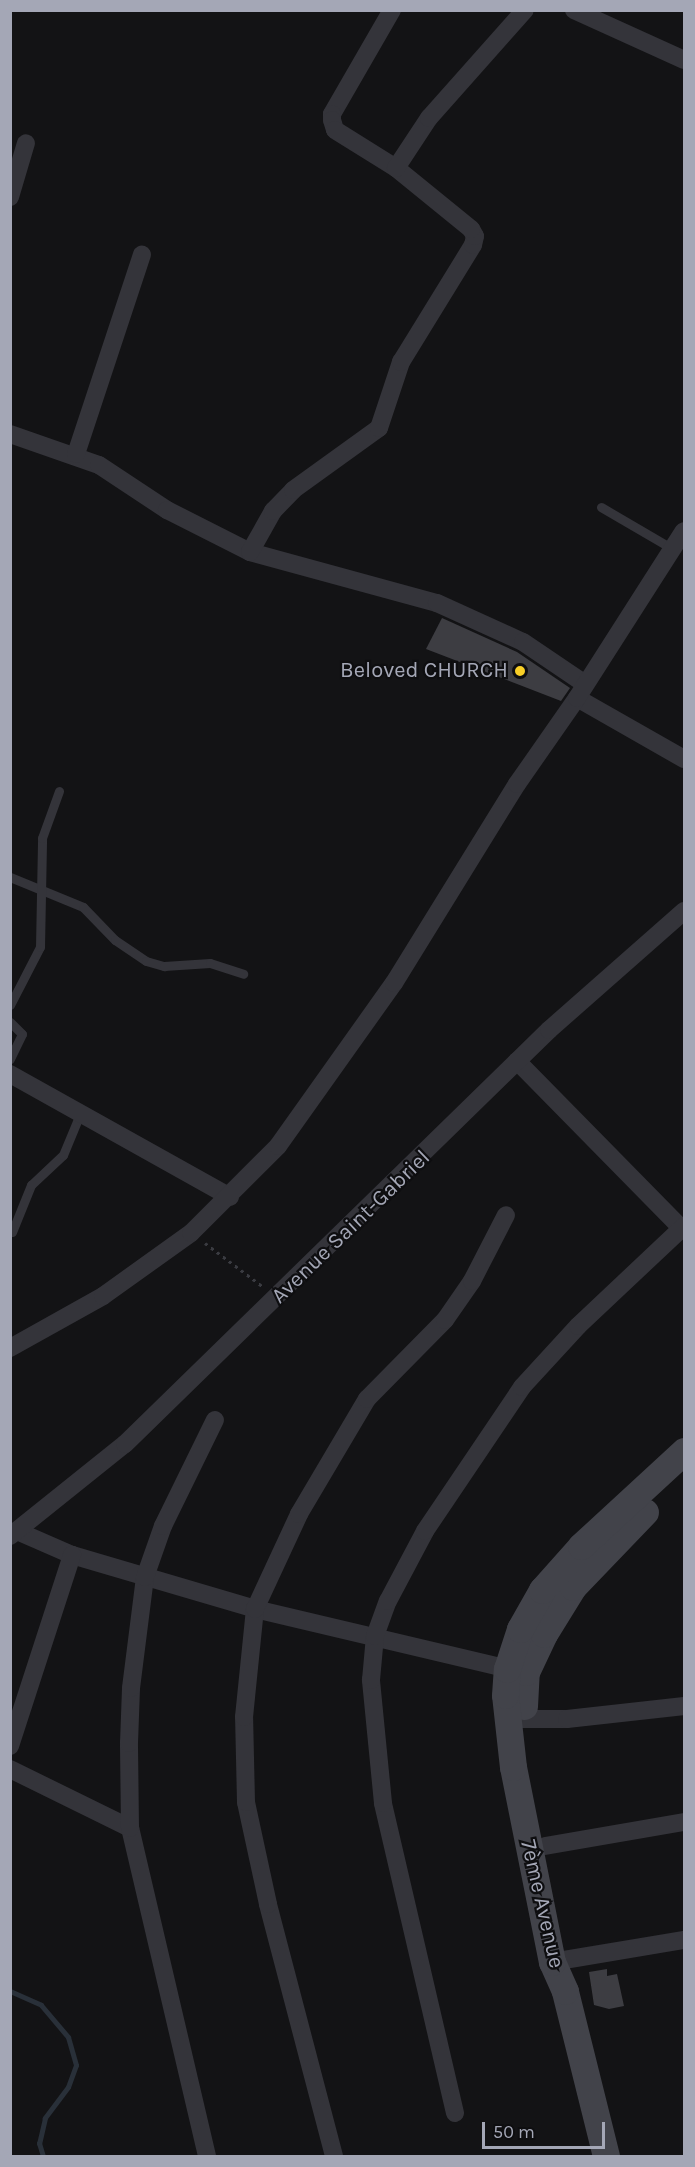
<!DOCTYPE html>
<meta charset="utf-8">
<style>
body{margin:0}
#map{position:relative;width:695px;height:2167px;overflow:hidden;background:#131315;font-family:Karla,sans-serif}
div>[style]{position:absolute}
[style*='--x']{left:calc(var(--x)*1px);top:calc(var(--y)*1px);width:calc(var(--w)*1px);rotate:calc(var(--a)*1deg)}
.stream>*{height:5px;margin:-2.5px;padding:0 2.5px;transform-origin:2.5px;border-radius:2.5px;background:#293039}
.building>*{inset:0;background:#3d3d42}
.path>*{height:3px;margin-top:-1.5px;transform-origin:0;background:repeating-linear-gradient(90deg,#3a3b41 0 3px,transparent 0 7.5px)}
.lane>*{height:9px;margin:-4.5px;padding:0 4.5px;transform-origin:4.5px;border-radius:4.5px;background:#34343a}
.street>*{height:18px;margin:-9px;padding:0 9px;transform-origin:9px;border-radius:9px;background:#34343a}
.secondary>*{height:27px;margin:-13.5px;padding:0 13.5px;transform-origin:13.5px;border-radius:13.5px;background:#42434a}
.dots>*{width:16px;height:16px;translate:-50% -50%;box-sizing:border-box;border:3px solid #0e0e10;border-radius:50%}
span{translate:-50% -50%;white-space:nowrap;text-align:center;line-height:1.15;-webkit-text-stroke:4.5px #0e0e10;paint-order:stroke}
.poi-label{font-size:22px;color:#a4a7b6}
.right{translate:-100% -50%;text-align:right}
.street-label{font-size:22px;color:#a4a7b6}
.frame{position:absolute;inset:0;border:12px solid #a4a7b6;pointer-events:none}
.scale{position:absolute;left:482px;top:2122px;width:123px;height:27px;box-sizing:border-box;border:3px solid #a4a7b6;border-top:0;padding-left:8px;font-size:18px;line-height:21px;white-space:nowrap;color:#a4a7b6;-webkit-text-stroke:4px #0e0e10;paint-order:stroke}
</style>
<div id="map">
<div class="stream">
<i style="--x:10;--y:1991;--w:34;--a:24"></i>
<i style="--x:41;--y:2005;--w:42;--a:49.8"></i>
<i style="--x:68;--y:2037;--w:29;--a:74"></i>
<i style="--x:76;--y:2065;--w:23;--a:110"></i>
<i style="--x:68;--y:2087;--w:39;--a:127"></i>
<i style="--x:45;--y:2118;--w:26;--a:103"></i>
<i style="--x:39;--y:2143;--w:14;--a:73"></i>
</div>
<div class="building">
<i style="clip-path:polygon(442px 618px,517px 652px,570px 688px,561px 701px,426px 649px)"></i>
<i style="clip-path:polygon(607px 1969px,607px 1976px,617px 1974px,624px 2006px,609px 2009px,594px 2005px,589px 1972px)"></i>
</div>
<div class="path">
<i style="--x:205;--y:1243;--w:71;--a:37"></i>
</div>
<div class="lane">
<i style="--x:601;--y:507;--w:83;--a:30.3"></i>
<i style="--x:10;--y:877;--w:79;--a:22.3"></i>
<i style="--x:83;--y:907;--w:46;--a:45.9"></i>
<i style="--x:115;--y:940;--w:37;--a:34"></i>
<i style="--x:146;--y:961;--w:19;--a:16"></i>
<i style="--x:164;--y:966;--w:46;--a:-3.7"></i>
<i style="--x:210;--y:963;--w:35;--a:18"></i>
<i style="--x:10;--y:1005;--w:65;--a:-62.7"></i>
<i style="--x:40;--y:947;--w:109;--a:-88.9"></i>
<i style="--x:42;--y:838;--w:50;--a:-70.1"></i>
<i style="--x:10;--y:1022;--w:17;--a:45"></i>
<i style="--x:22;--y:1034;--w:28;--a:116"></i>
<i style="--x:12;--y:1232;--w:51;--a:-68"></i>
<i style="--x:31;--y:1185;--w:44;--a:-43.2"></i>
<i style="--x:63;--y:1155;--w:44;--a:-67.5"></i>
</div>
<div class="street">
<i style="--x:392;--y:10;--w:120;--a:120"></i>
<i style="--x:332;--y:114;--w:6;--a:90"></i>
<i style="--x:332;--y:120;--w:10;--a:73"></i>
<i style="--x:335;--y:130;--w:72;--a:31.9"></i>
<i style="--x:574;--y:10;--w:121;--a:24.4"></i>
<i style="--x:10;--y:197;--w:56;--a:-73.5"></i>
<i style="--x:10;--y:434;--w:94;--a:19.2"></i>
<i style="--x:99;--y:465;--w:82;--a:33.5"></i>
<i style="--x:167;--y:510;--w:93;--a:26.8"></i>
<i style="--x:250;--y:552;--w:194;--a:15.3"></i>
<i style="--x:437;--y:603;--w:94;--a:24.4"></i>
<i style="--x:523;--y:642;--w:75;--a:34.1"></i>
<i style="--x:76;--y:454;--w:210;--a:-71.7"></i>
<i style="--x:250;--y:552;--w:47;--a:-60.7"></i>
<i style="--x:273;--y:511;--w:29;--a:-46"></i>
<i style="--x:293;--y:490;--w:106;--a:-35.8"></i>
<i style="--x:379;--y:428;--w:70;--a:-71.6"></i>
<i style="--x:401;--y:362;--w:137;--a:-58.4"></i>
<i style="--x:473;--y:245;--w:9;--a:-77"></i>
<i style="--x:475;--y:236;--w:8;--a:-120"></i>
<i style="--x:471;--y:229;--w:97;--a:-140.9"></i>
<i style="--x:396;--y:168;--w:60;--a:-56.6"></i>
<i style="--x:429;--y:118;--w:144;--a:-48.4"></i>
<i style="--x:577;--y:698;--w:123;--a:29.7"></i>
<i style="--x:517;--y:1061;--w:238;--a:45.5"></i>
<i style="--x:10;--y:1074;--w:252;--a:29.2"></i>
<i style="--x:10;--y:1348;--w:107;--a:-29.2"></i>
<i style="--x:103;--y:1296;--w:108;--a:-35.6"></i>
<i style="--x:191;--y:1233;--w:123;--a:-45"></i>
<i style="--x:278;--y:1146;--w:200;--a:-54.6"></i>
<i style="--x:394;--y:983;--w:234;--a:-58.3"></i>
<i style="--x:517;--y:784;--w:105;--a:-55.1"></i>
<i style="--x:577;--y:698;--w:198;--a:-57.4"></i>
<i style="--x:17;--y:1531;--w:60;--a:23.6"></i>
<i style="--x:72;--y:1555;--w:191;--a:16.4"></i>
<i style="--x:255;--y:1609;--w:270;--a:13.3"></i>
<i style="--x:10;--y:1536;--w:147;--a:-38.7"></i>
<i style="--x:125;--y:1444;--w:593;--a:-44.32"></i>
<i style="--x:549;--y:1030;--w:180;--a:-41.4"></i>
<i style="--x:507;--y:1719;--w:60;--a:0"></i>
<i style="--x:567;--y:1719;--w:118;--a:-6.3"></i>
<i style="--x:10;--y:1746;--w:201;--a:-72"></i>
<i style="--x:10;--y:1769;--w:134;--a:26.2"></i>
<i style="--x:545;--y:1846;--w:141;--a:-9.8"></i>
<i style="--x:552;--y:1962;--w:134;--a:-9.5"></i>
<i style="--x:455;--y:2113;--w:318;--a:-103.1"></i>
<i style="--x:383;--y:1803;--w:124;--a:-95.6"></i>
<i style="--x:371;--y:1680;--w:44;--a:-84.8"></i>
<i style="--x:375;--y:1636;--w:37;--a:-70"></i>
<i style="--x:388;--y:1601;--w:79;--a:-62.1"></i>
<i style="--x:425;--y:1531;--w:174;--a:-56"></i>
<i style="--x:522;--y:1387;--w:83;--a:-47.4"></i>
<i style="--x:578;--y:1326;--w:146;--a:-43.3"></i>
<i style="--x:207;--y:2156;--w:337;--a:-103.2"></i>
<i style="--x:130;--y:1828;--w:85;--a:-90.7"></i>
<i style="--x:129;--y:1743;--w:55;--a:-87.9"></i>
<i style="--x:131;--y:1688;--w:112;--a:-82.8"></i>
<i style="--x:145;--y:1577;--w:54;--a:-70.6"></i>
<i style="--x:163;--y:1526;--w:118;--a:-63.9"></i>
<i style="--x:334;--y:2156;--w:260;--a:-104.7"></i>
<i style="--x:268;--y:1904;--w:104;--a:-102.2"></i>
<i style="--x:246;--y:1802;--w:85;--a:-91.3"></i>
<i style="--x:244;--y:1717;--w:109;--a:-84.2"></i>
<i style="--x:255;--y:1609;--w:105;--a:-65.1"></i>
<i style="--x:299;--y:1514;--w:134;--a:-59.4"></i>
<i style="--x:367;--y:1399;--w:111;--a:-45.4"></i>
<i style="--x:445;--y:1320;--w:47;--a:-55.3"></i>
<i style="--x:472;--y:1281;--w:74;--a:-62.7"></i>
</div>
<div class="secondary">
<i style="--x:524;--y:1706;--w:34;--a:-87"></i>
<i style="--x:526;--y:1672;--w:42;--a:-64.7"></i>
<i style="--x:544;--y:1634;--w:55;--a:-58.3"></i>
<i style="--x:573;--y:1587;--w:104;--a:-46.2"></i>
<i style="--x:606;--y:2156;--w:170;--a:-104"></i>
<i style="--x:565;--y:1991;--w:32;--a:-114"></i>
<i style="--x:552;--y:1962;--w:199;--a:-101.3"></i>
<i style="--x:513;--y:1767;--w:72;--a:-96.3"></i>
<i style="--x:505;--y:1695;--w:26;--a:-86"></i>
<i style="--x:507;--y:1669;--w:42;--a:-72"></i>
<i style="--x:520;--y:1629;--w:45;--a:-60.6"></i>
<i style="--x:542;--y:1590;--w:59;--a:-48.4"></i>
<i style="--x:581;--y:1546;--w:140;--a:-42.7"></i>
</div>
<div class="dots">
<i style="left:520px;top:671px;background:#f9cf27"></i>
</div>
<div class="poi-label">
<span class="right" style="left:508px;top:671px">Beloved CHURCH</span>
</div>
<div class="street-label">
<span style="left:351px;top:1227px;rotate:-44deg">Avenue Saint-Gabriel</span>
<span style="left:542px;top:1904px;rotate:77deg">7ème Avenue</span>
</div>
<div class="frame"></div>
<div class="scale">50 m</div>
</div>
